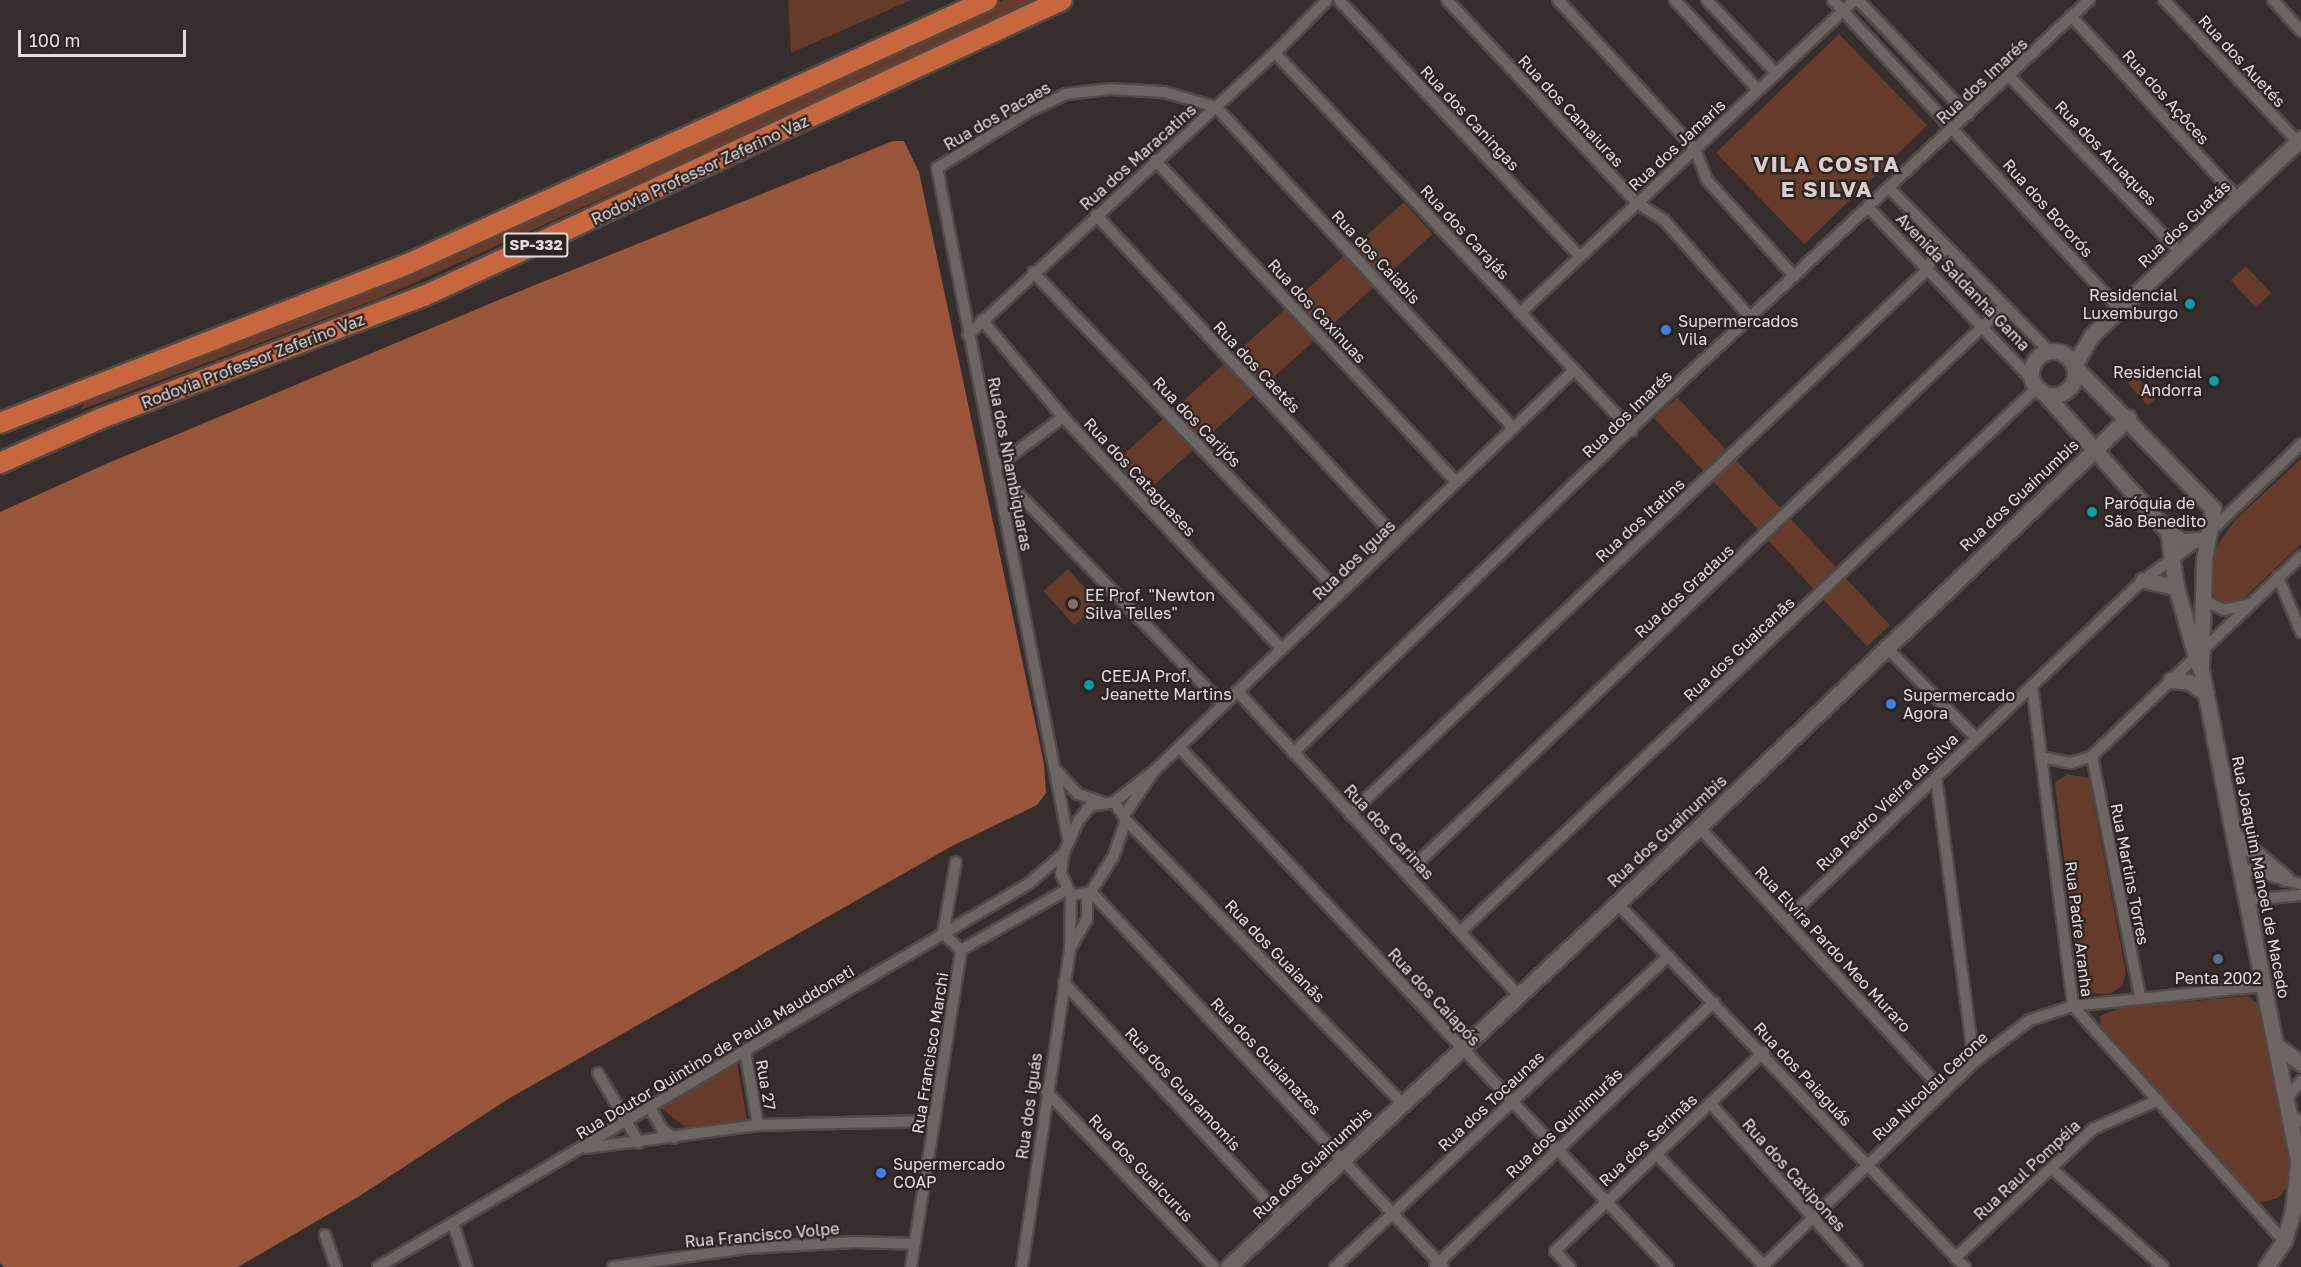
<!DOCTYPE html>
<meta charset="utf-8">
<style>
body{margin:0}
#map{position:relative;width:2301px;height:1267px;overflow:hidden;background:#352e2c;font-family:"Golos Text",sans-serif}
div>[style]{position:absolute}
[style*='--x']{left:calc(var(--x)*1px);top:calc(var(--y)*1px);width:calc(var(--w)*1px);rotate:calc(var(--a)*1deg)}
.green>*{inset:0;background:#663b2a;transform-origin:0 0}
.forest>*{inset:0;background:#99553a}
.roads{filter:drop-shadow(2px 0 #504a48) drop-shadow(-2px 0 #504a48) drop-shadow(0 2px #504a48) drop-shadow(0 -2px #504a48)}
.street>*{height:10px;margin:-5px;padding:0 5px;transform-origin:5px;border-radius:5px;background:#6c6562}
.secondary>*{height:15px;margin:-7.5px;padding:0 7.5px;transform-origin:7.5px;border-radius:7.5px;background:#6c6562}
.secondary>.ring{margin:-7.5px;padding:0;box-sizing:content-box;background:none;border:15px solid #6c6562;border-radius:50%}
.highway>*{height:20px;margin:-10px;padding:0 10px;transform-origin:10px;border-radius:10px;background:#c8663d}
.dots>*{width:16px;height:16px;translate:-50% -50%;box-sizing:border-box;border:3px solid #2b2422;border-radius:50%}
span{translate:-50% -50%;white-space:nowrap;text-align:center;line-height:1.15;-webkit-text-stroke:4.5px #2b2422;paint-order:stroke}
.shield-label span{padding:2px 4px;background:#2b2422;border:2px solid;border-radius:4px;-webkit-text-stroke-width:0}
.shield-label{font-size:15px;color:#e3dedd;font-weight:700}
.street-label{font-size:16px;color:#e3dedd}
.poi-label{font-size:16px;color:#e3dedd}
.right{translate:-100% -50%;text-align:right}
.left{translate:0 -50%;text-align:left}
.district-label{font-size:22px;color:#d8cfcc;font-weight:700;letter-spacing:1.5px}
.scale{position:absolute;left:18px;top:30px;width:168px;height:27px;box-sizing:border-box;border:3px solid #e3dedd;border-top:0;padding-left:8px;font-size:18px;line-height:21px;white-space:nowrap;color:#e3dedd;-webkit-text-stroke:4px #2b2422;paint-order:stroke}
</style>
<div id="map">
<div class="green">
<i style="clip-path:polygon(788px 0,911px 0,791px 53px)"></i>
<i style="clip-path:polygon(1003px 0,1035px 0,978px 30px,380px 298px,80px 410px,94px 390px)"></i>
<i style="left:1839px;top:34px;width:127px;height:171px;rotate:46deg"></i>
<i style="left:1404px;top:202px;width:43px;height:390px;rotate:48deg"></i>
<i style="left:2246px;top:266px;width:37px;height:21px;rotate:47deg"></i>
<i style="left:2136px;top:376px;width:30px;height:11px;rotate:48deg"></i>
<i style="left:1677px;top:397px;width:312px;height:31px;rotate:47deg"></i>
<i style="clip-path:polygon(2301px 459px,2301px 544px,2244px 598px,2229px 606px,2218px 601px,2207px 585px,2210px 563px,2219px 543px,2236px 519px)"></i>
<i style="left:1068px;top:569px;width:46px;height:33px;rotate:48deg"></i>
<i style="clip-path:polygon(2067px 774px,2089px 778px,2126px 973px,2122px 986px,2110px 994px,2090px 993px,2078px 974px,2055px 783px)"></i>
<i style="clip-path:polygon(2248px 996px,2258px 1004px,2264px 1020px,2291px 1148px,2287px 1188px,2278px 1198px,2258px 1203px,2101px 1030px,2100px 1016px,2119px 1008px)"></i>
<i style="clip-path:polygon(737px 1063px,747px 1120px,685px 1127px,661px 1108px)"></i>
</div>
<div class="forest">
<i style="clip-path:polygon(893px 141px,904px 141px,919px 172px,1044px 764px,1046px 793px,1037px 805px,952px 846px,508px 1099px,358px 1197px,238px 1267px,4px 1267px,0 1263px,0 512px,106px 464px,530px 287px)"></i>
</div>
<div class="roads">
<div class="street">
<i style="--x:1339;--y:0;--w:352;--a:46.8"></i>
<i style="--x:1447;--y:0;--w:278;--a:46.9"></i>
<i style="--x:1637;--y:203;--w:32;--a:32"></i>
<i style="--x:1664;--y:220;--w:130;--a:48.4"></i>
<i style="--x:1558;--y:0;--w:202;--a:47.4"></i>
<i style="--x:1695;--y:149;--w:33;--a:69"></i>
<i style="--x:1707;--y:180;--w:130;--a:47.8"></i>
<i style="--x:1675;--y:0;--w:122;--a:47.3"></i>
<i style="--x:1707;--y:0;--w:100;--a:46.6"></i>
<i style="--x:1833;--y:0;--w:421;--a:47.2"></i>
<i style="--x:1858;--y:0;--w:159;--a:46.3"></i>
<i style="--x:2164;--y:0;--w:195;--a:46.7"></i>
<i style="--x:2273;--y:0;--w:42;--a:47.9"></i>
<i style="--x:2072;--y:17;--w:246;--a:47.5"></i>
<i style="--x:1275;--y:53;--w:520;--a:46.64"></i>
<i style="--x:2009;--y:76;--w:245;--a:45.8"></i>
<i style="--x:1155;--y:160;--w:441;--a:46.9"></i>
<i style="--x:1890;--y:189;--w:227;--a:45.5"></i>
<i style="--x:1869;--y:208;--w:237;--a:46.5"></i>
<i style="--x:1096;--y:215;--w:442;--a:47.1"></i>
<i style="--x:1033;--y:272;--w:444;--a:46.3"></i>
<i style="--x:1520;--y:313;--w:458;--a:-43.1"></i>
<i style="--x:982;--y:320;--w:126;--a:50.1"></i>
<i style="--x:1063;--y:417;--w:319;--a:46.7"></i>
<i style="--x:968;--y:335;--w:417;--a:-42.6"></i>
<i style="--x:1275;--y:53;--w:74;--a:-45.5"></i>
<i style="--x:996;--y:467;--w:84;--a:-36.7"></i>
<i style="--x:1000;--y:486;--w:13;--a:9"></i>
<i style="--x:1013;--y:488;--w:302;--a:45.9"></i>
<i style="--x:2278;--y:577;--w:60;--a:67.3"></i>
<i style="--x:2203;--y:600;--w:23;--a:25"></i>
<i style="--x:2224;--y:610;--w:28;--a:-13"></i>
<i style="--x:1885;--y:646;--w:129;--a:45.3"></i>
<i style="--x:2032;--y:685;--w:324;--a:82.7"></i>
<i style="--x:2073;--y:1006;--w:316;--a:48.1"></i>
<i style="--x:1237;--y:691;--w:413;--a:47.2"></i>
<i style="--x:1179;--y:747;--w:714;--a:46.76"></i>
<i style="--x:1293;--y:753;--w:506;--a:-43.8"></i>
<i style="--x:1658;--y:403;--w:590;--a:-43.08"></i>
<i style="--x:2092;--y:756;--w:246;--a:78.7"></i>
<i style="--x:2041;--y:757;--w:31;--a:11"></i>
<i style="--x:2071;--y:763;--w:22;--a:-18"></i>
<i style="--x:2092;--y:756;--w:289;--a:-43.7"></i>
<i style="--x:1057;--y:771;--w:31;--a:48"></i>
<i style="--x:1078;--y:794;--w:24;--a:19"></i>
<i style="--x:1936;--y:777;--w:288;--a:82.4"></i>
<i style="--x:1114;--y:802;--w:22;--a:56"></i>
<i style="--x:1126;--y:820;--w:39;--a:109"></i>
<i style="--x:1113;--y:857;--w:41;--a:122.2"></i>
<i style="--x:1091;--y:892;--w:20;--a:171"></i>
<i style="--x:1071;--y:895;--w:23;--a:-115"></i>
<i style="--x:1061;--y:874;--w:19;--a:-84"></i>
<i style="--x:1063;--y:855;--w:37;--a:-66"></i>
<i style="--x:1078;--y:821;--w:19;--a:-51"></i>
<i style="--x:1090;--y:806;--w:24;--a:-9"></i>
<i style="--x:1114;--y:802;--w:51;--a:-37.8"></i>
<i style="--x:1154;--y:771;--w:581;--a:-43.67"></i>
<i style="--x:1125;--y:814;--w:48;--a:-56"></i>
<i style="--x:1350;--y:814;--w:792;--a:-43.31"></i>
<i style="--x:1926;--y:271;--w:17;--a:-62"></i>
<i style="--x:1934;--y:256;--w:16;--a:-27"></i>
<i style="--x:1126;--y:820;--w:395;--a:45.7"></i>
<i style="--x:1699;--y:827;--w:361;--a:47.2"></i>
<i style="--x:1068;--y:838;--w:683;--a:-101.06"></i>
<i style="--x:937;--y:168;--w:107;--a:-31.6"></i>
<i style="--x:1028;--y:112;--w:42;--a:-25.3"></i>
<i style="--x:1066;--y:94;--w:44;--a:-6.5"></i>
<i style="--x:1110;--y:89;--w:54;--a:3.2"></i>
<i style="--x:1164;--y:92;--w:54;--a:16.1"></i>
<i style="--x:1216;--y:107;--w:437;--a:47.2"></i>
<i style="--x:2242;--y:868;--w:61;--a:15.2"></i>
<i style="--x:1407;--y:873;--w:823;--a:-43.52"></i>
<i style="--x:1091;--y:892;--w:514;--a:46.81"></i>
<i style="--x:2248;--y:900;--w:53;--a:-5.4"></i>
<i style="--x:1617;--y:903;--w:504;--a:46.29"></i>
<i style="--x:1786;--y:920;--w:493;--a:-43.6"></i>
<i style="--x:2143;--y:580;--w:82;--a:-35.6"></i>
<i style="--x:2210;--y:532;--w:127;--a:-44"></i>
<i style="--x:1461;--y:931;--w:792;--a:-43.31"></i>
<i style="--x:943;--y:933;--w:72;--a:-79.6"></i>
<i style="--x:1071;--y:947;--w:32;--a:-60"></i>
<i style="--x:1087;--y:919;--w:25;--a:-90"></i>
<i style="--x:961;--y:950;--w:121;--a:-29.7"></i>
<i style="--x:1064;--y:983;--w:318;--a:47"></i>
<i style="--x:745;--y:1051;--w:75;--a:80"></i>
<i style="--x:598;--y:1073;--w:81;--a:59.6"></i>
<i style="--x:1046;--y:1091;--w:243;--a:46.3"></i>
<i style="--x:2288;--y:1097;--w:21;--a:-51"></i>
<i style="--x:1710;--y:1103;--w:220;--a:48.1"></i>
<i style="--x:650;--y:1108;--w:24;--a:60"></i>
<i style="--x:662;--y:1129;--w:15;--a:37"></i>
<i style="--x:2292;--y:1116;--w:10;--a:29"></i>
<i style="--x:586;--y:1148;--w:174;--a:-7.6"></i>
<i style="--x:758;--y:1125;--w:177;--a:-1.3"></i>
<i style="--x:1656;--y:1154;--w:157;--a:46"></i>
<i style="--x:2052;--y:1169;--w:148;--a:41.4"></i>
<i style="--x:453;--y:1223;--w:46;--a:72.3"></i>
<i style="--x:325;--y:1235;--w:34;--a:71"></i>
<i style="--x:1955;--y:1258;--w:189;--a:-43.1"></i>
<i style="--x:2093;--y:1129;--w:71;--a:-24"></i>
<i style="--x:1435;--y:1266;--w:384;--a:-43.4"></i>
<i style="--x:378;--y:1267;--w:754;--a:-30.51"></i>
<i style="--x:1028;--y:884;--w:45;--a:-40.5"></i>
<i style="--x:613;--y:1267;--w:135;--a:-8.1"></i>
<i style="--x:747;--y:1248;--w:108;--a:-3.2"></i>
<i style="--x:855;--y:1242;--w:60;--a:1.9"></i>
<i style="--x:911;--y:1267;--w:321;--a:-81"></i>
<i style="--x:961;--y:950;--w:25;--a:-137"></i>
<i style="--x:1022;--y:1267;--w:321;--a:-81.4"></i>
<i style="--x:1070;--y:950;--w:55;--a:-89"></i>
<i style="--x:1335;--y:1267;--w:456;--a:-43"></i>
<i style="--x:1570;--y:1267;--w:22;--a:-133"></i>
<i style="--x:1555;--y:1251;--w:289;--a:-43.6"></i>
<i style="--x:1762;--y:1267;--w:295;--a:-44"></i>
<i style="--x:1974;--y:1062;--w:70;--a:-36.9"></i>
<i style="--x:2030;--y:1020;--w:45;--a:-18"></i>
<i style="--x:2073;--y:1006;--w:191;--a:-6"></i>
</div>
<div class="secondary">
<i class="ring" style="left:2031px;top:351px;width:29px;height:29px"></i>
<i style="--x:2074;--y:365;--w:35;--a:-59"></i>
<i style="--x:2092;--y:335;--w:287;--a:-43.2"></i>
<i style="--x:2075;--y:367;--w:198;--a:45.8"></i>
<i style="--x:2213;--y:509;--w:52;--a:100"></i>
<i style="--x:2204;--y:560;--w:110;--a:91.6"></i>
<i style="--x:2201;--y:670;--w:500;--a:78.82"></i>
<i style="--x:2298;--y:1161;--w:49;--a:95.8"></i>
<i style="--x:2293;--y:1210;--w:32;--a:106"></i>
<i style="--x:2284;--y:1241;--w:32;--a:125"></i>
<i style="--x:2045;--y:394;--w:185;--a:48.3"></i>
<i style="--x:2168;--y:532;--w:17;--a:33"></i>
<i style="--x:2182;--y:541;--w:15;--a:-4"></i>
<i style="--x:2168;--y:532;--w:56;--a:81.7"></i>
<i style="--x:2176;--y:587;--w:80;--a:74.1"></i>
<i style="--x:2143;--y:580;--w:34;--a:12"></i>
<i style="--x:2171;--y:680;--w:18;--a:6"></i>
<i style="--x:2189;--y:682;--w:20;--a:33"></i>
<i style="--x:2236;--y:837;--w:64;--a:39.9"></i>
<i style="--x:2276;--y:1045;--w:31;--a:36"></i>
<i style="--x:1228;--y:1267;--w:645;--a:-43.05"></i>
<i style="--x:1699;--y:827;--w:593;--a:-43.63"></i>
</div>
<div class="highway">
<i style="--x:0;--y:423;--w:440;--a:-21.3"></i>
<i style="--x:410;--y:263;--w:634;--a:-24.5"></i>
<i style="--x:0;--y:463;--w:111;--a:-23.8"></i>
<i style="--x:102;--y:418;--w:344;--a:-20.8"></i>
<i style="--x:424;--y:296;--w:703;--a:-24.89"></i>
</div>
</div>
<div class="dots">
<i style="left:2190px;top:304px;background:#0f9aa8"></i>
<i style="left:1666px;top:330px;background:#3f7fe0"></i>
<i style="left:2214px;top:381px;background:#0f9aa8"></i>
<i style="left:2092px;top:512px;background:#0f9aa8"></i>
<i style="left:1073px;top:604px;background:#8d6e63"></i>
<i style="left:1089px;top:685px;background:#0f9aa8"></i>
<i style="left:1891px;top:704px;background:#3f7fe0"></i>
<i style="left:2218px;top:959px;background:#5c6f8a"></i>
<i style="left:881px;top:1173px;background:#3f7fe0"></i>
</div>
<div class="shield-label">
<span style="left:536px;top:245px">SP-332</span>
</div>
<div class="street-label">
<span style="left:2242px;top:61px;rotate:47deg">Rua dos Auetés</span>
<span style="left:1982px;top:81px;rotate:-43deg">Rua dos Imarés</span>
<span style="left:2166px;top:97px;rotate:48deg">Rua dos Açôces</span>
<span style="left:1571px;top:111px;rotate:47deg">Rua dos Camaiuras</span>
<span style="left:997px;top:116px;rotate:-30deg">Rua dos Pacaes</span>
<span style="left:1470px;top:118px;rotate:47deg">Rua dos Caningas</span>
<span style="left:1677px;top:145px;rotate:-43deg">Rua dos Jamaris</span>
<span style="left:2106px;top:153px;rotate:46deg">Rua dos Aruaques</span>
<span style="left:1138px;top:157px;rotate:-42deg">Rua dos Maracatins</span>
<span style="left:700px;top:170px;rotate:-25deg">Rodovia Professor Zeferino Vaz</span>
<span style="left:2048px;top:208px;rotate:48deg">Rua dos Bororós</span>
<span style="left:2184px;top:224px;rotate:-43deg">Rua dos Guatás</span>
<span style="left:1465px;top:232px;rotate:47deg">Rua dos Carajás</span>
<span style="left:1376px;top:257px;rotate:47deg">Rua dos Caiabis</span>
<span style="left:1963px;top:282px;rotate:46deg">Avenida Saldanha Gama</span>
<span style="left:1317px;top:311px;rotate:47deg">Rua dos Caxinuas</span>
<span style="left:253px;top:361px;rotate:-21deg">Rodovia Professor Zeferino Vaz</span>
<span style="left:1257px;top:367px;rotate:47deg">Rua dos Caetés</span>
<span style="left:1627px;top:414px;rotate:-44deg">Rua dos Imarés</span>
<span style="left:1197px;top:422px;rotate:46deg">Rua dos Carijós</span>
<span style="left:1010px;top:464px;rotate:79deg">Rua dos Nhambiquaras</span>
<span style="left:1140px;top:477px;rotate:47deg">Rua dos Cataguases</span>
<span style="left:2019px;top:495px;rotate:-43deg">Rua dos Guainumbis</span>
<span style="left:1640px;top:520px;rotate:-43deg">Rua dos Itatins</span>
<span style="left:1354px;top:560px;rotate:-44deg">Rua dos Iguas</span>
<span style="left:1684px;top:591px;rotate:-43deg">Rua dos Gradaus</span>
<span style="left:1739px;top:649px;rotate:-43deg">Rua dos Guaicanãs</span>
<span style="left:1887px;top:802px;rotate:-44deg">Rua Pedro Vieira da Silva</span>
<span style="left:1667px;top:831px;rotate:-43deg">Rua dos Guainumbis</span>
<span style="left:1389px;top:832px;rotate:47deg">Rua dos Carinas</span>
<span style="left:2130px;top:874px;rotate:79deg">Rua Martins Torres</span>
<span style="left:2261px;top:877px;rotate:79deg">Rua Joaquim Manoel de Macedo</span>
<span style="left:2079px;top:929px;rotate:83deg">Rua Padre Aranha</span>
<span style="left:1833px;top:949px;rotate:47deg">Rua Elvira Pardo Meo Muraro</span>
<span style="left:1275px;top:951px;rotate:46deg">Rua dos Guaianãs</span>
<span style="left:1434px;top:997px;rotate:47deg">Rua dos Caiapós</span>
<span style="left:715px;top:1052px;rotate:-31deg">Rua Doutor Quintino de Paula Mauddoneti</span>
<span style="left:930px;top:1053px;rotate:-81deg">Rua Francisco Marchi</span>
<span style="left:1266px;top:1056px;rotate:47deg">Rua dos Guaianazes</span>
<span style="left:1803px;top:1074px;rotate:47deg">Rua dos Paiaguás</span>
<span style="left:766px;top:1085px;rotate:80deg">Rua 27</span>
<span style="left:1930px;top:1086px;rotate:-43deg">Rua Nicolau Cerone</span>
<span style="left:1183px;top:1089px;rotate:47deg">Rua dos Guaramomis</span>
<span style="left:1491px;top:1101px;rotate:-43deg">Rua dos Tocaunas</span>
<span style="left:1029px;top:1106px;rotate:-82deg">Rua dos Iguás</span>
<span style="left:1564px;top:1123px;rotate:-43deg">Rua dos Quinimurãs</span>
<span style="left:1648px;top:1140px;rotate:-43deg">Rua dos Serimãs</span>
<span style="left:1312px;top:1163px;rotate:-43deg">Rua dos Guainumbis</span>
<span style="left:1141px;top:1168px;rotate:46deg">Rua dos Guaicurus</span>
<span style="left:2027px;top:1170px;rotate:-43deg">Rua Raul Pompéia</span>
<span style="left:1794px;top:1175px;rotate:48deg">Rua dos Caxipones</span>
<span style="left:762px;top:1235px;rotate:-5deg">Rua Francisco Volpe</span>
</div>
<div class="poi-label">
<span class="right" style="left:2178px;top:304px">Residencial<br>Luxemburgo</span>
<span class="left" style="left:1678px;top:330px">Supermercados<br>Vila</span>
<span class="right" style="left:2202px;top:381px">Residencial<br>Andorra</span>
<span class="left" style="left:2104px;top:512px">Paróquia de<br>São Benedito</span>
<span class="left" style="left:1085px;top:604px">EE Prof. "Newton<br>Silva Telles"</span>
<span class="left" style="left:1101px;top:685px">CEEJA Prof.<br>Jeanette Martins</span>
<span class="left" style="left:1903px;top:704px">Supermercado<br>Agora</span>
<span style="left:2218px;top:978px">Penta 2002</span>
<span class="left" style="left:893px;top:1173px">Supermercado<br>COAP</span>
</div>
<div class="district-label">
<span style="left:1827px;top:176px">VILA COSTA<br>E SILVA</span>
</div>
<div class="scale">100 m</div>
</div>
